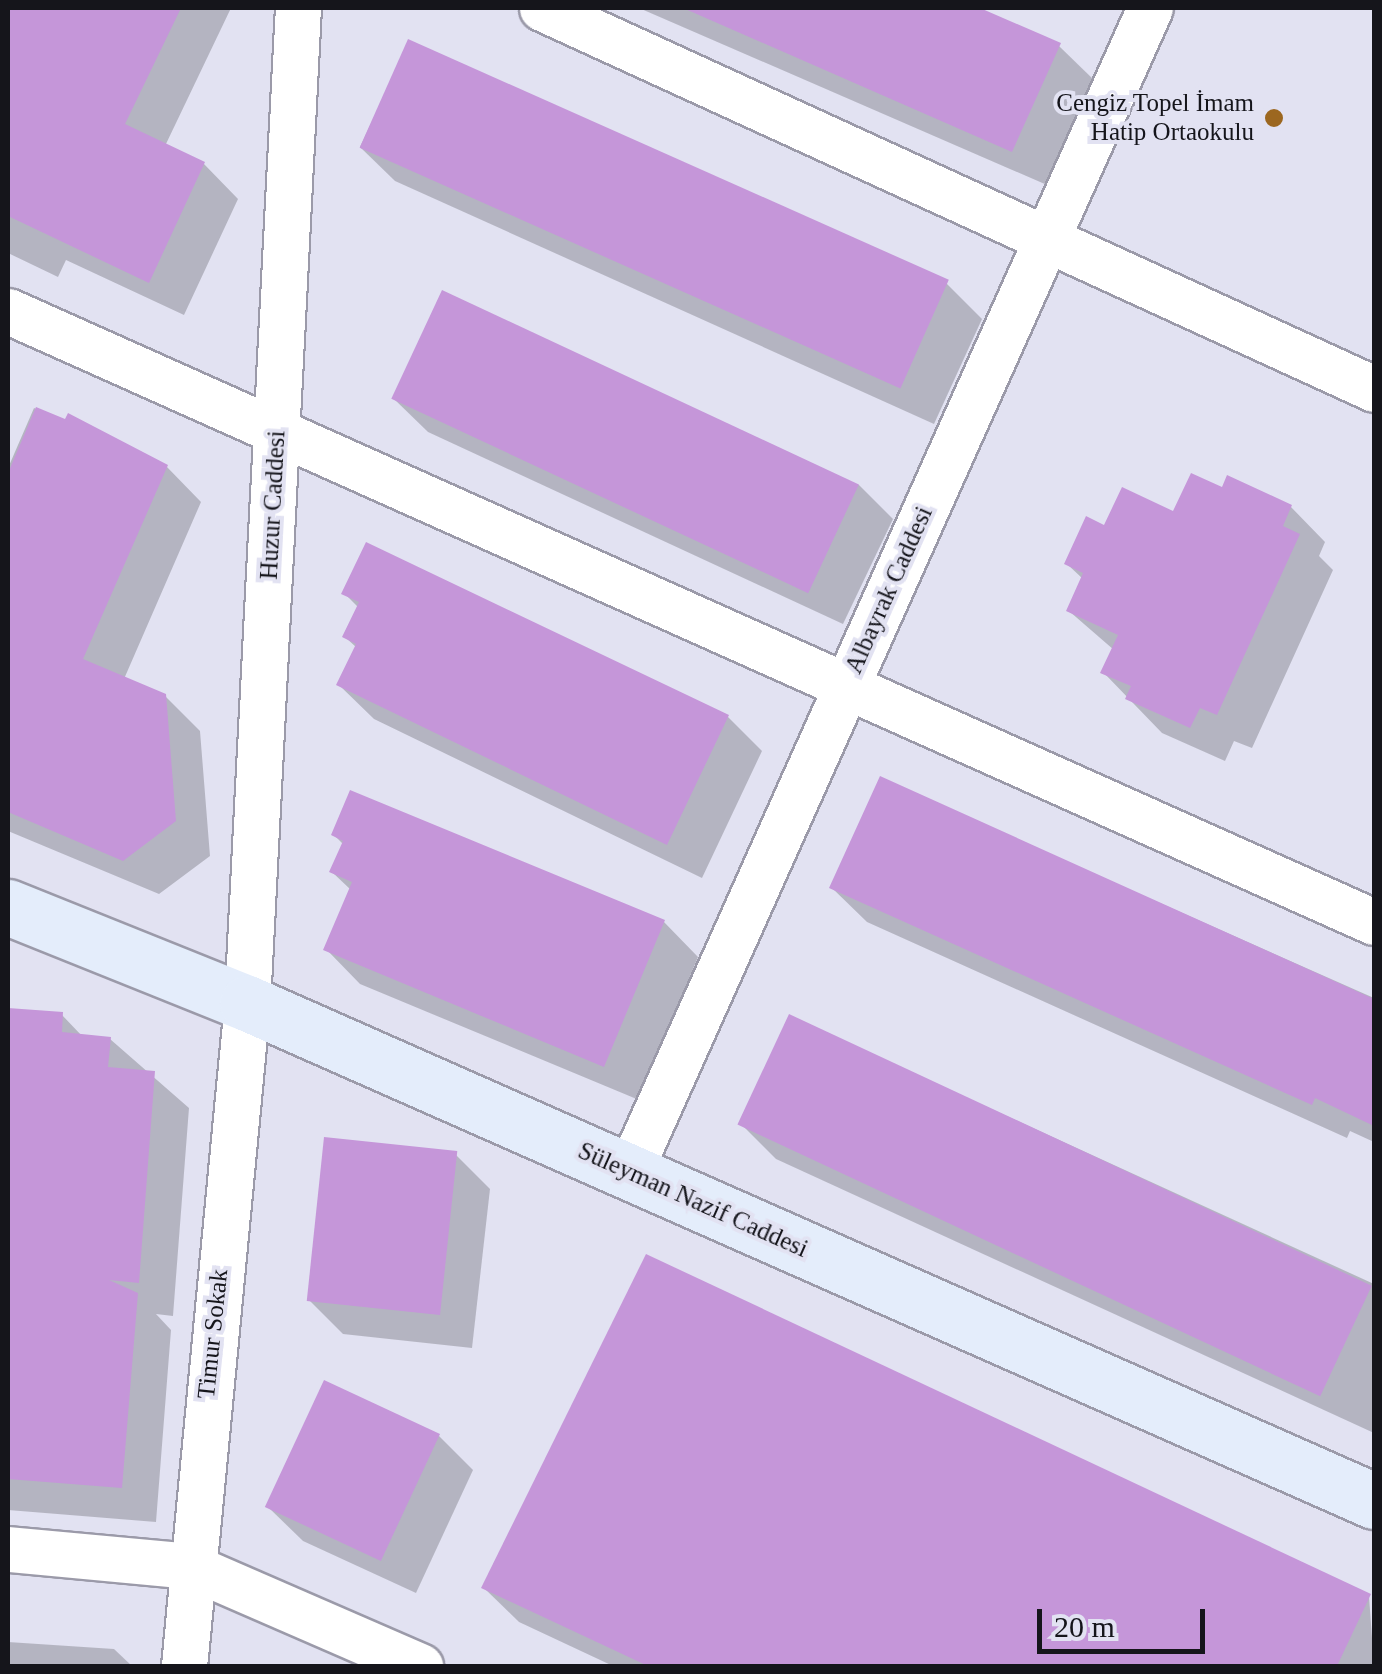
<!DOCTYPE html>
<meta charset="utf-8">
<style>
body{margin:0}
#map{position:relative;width:1382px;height:1674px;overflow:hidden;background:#e2e2f2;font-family:"Times New Roman",serif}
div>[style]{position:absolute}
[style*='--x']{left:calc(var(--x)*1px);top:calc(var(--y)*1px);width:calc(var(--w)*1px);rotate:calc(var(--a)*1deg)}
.shadow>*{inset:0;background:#0003}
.building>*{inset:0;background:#c596d9;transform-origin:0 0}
.roads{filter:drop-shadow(2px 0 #9b9aa9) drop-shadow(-2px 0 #9b9aa9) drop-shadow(0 2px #9b9aa9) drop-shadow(0 -2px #9b9aa9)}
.street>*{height:45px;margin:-22.5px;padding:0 22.5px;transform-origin:22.5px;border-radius:22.5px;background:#fff}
.secondary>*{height:55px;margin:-27.5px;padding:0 27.5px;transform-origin:27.5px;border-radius:27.5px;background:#e4edfb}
.dots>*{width:28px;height:28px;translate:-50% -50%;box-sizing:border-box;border:5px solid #e2e2f2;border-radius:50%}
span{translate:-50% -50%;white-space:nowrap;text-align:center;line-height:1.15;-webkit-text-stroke:8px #e2e2f2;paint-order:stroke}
.poi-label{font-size:25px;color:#15151b}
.right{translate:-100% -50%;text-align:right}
.street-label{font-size:25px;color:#15151b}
.frame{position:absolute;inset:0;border:10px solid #15151b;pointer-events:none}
.scale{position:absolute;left:1037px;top:1609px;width:168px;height:45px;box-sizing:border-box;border:5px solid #15151b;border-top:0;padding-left:12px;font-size:30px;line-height:35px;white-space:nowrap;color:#15151b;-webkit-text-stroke:8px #e2e2f2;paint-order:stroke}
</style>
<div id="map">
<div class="shadow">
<i style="clip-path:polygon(8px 8px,231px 8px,165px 146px,204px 164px,238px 199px,184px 315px,66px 260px,58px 277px,8px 253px)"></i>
<i style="clip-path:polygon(639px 8px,972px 8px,1059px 46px,1094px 80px,1047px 185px)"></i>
<i style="clip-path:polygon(409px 42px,947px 284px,982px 319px,934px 424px,395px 181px,360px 147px)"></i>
<i style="clip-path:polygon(393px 398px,859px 485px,893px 519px,843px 624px,428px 432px)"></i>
<i style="clip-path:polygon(34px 408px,167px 467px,201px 502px,124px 679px,165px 696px,200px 731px,210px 856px,159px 894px,8px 831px,8px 468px)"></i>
<i style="clip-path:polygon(1223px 490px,1291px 507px,1325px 542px,1319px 556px,1333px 570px,1252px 748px,1234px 741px,1225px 761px,1162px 733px,1103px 672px,1114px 650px,1069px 611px,1083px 579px,1067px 564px,1106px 528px,1175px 514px)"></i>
<i style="clip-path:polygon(344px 593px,728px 717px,762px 751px,702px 878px,374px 719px,339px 685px,357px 648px,345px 637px,359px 608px)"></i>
<i style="clip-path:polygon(882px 780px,1374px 998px,1374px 1142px,1350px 1131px,1347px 1138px,867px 922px,832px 888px)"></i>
<i style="clip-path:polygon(334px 835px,664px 922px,698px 957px,639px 1100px,360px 984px,326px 949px,351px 890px,332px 872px,344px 845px)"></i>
<i style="clip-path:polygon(8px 1011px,62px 1015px,83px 1037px,110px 1039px,189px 1108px,173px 1316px,156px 1314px,171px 1330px,156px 1522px,8px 1510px)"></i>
<i style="clip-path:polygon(790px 1017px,1374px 1284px,1374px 1433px,776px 1159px,741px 1124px)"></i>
<i style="clip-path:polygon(455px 1154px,490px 1189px,472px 1348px,343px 1334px,309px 1300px)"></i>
<i style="clip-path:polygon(439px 1436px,473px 1470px,416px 1593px,303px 1541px,268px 1507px)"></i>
<i style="clip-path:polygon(484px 1588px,1369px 1596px,1374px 1666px,613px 1666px,519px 1622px)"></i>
<i style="clip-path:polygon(8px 1642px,114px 1649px,132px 1666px,8px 1666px)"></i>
</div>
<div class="building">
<i style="clip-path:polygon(8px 8px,181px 8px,125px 124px,205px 162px,149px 283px,8px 216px)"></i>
<i style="clip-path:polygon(683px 8px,980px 8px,1061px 43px,1012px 152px)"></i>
<i style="left:408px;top:39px;width:592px;height:119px;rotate:24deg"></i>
<i style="left:442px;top:290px;width:460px;height:120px;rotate:25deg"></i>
<i style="clip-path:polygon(36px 407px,65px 419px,68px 413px,168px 465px,83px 659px,166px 694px,176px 821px,123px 861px,8px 812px,8px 473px)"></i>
<i style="clip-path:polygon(1191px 473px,1222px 487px,1227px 475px,1292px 505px,1283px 526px,1300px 534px,1217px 715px,1200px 708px,1190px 728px,1125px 699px,1131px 686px,1100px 673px,1118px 635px,1066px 611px,1083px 573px,1064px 564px,1086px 516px,1104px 525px,1122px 487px,1173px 511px)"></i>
<i style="clip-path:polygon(366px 542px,729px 715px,667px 845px,336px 685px,356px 644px,342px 637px,359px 602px,341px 594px)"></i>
<i style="clip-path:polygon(880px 776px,1374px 999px,1374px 1126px,1315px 1098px,1312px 1105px,829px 888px)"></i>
<i style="clip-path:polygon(350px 790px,665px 920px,604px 1067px,323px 950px,352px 882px,329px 872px,343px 841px,331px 835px)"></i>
<i style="clip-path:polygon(8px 1008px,63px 1012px,62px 1032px,111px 1037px,108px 1067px,155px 1071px,139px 1283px,109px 1280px,138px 1293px,122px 1488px,8px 1479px)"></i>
<i style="left:789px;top:1014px;width:643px;height:122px;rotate:25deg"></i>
<i style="left:324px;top:1137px;width:134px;height:165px;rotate:6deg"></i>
<i style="clip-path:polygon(646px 1254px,1371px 1594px,1337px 1666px,648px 1666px,481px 1588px)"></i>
<i style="left:324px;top:1380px;width:128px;height:140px;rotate:25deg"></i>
</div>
<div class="roads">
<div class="street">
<i style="--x:542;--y:8;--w:915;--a:24.6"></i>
<i style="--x:8;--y:311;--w:1496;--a:24.1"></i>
<i style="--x:629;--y:1172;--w:1275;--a:-65.89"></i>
<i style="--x:8;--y:1549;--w:183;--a:5.3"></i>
<i style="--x:190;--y:1566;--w:251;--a:23.5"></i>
<i style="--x:184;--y:1666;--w:666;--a:-84.57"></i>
<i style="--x:247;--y:1003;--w:996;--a:-87.07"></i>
</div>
<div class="secondary">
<i style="--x:8;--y:907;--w:258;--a:21.9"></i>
<i style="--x:247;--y:1003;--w:1232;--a:23.84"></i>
</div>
</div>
<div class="dots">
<i style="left:1274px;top:118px;background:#9c6720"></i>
</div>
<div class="poi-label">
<span class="right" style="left:1254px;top:118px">Cengiz Topel İmam<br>Hatip Ortaokulu</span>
</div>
<div class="street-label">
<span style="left:273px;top:505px;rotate:-87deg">Huzur Caddesi</span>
<span style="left:889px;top:590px;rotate:-66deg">Albayrak Caddesi</span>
<span style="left:693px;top:1200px;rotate:24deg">Süleyman Nazif Caddesi</span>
<span style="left:213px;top:1334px;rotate:-84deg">Timur Sokak</span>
</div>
<div class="frame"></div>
<div class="scale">20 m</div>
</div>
